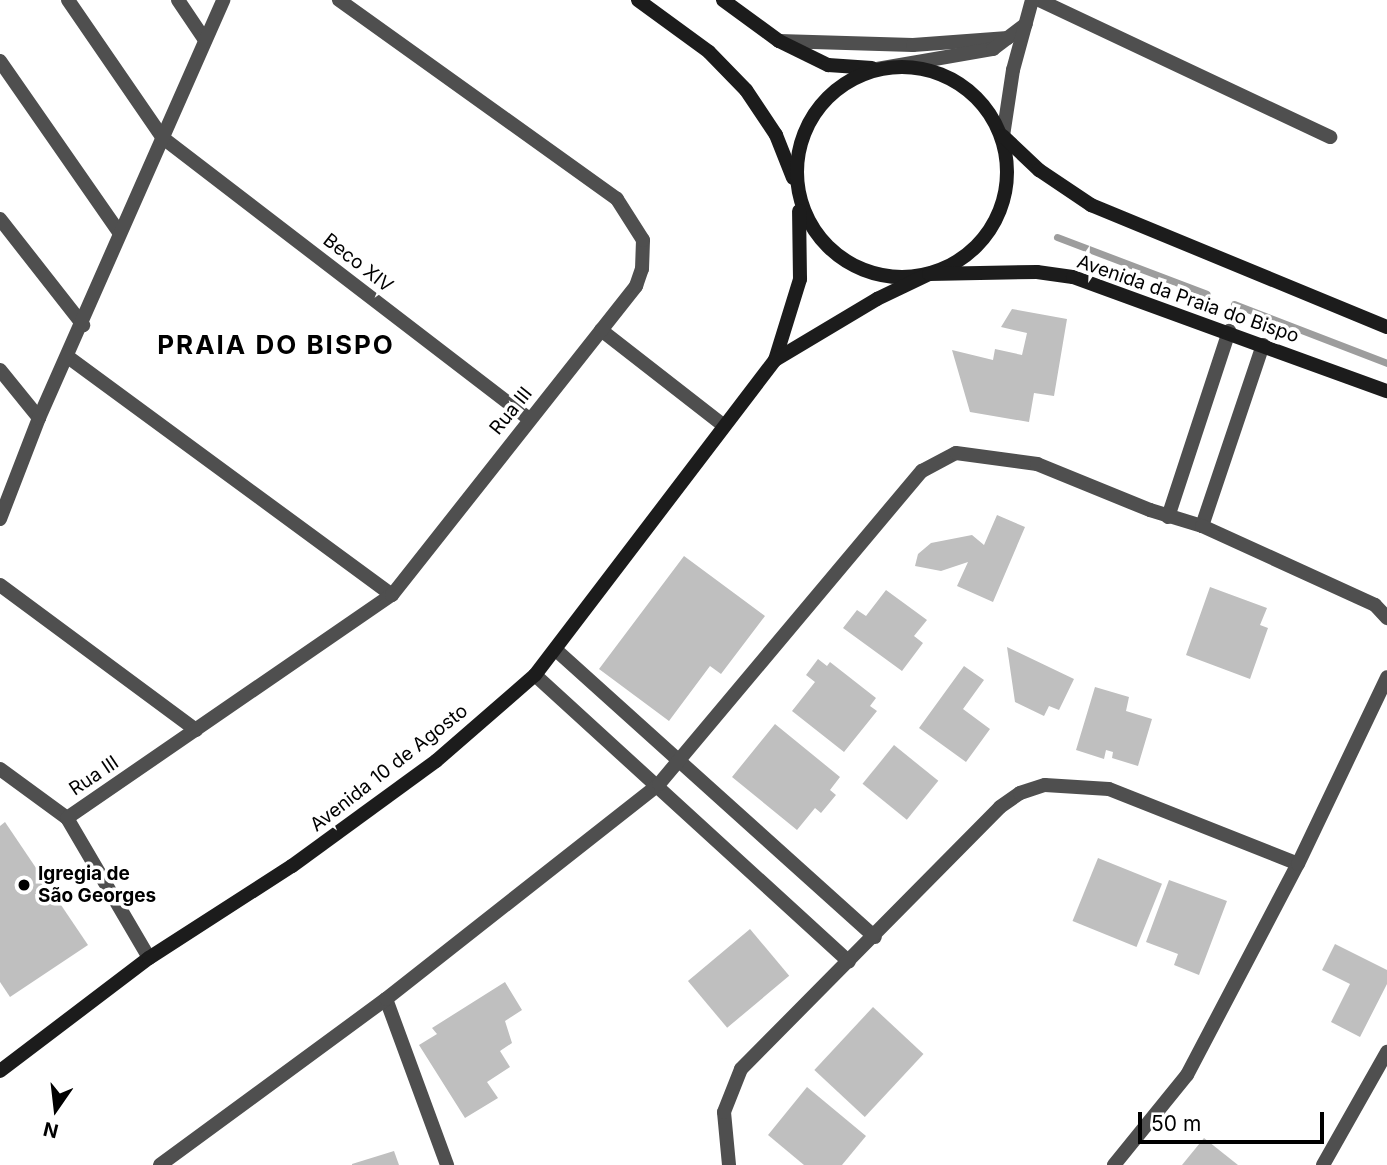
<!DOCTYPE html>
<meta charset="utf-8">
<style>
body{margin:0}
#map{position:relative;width:1387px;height:1165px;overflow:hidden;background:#fff;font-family:Inter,sans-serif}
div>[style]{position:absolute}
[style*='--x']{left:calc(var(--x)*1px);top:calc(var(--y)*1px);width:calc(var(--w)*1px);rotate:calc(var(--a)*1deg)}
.stream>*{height:7px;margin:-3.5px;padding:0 3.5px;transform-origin:3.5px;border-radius:3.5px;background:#9d9d9d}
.building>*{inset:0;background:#bfbfbf;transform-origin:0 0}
.lane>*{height:14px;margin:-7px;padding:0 7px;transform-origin:7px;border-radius:7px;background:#4f4f4f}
.street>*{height:14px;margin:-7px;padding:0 7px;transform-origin:7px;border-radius:7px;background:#4f4f4f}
.secondary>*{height:14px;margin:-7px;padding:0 7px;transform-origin:7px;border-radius:7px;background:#1c1c1c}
.secondary>.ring{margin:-7px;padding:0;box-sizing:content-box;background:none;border:14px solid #1c1c1c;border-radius:50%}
.dots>*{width:19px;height:19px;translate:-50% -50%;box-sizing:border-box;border:4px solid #fff;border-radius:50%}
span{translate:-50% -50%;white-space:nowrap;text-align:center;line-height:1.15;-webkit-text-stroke:7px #fff;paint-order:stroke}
.street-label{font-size:19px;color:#000}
.poi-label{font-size:19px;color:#000;font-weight:700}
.left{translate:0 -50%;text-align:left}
.district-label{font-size:26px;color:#000;font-weight:700;letter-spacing:2px}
.north{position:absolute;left:21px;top:1074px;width:70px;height:70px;-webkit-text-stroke:5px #fff;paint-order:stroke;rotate:194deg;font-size:19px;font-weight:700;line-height:28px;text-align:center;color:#000}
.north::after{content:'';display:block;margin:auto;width:24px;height:32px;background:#000;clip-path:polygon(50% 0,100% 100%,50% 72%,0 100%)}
.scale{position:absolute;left:1138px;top:1112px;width:186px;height:32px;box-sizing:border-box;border:4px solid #000;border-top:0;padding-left:9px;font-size:21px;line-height:24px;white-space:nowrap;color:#000;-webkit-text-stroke:5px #fff;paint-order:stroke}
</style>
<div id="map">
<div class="stream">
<i style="--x:1057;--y:237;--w:160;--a:20.8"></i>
<i style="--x:1234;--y:304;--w:164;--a:21.1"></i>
</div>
<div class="building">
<i style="clip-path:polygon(1012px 309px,1067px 319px,1054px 396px,1034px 393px,1029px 422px,970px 412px,952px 350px,993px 360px,995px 349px,1022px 355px,1027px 333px,1001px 327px)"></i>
<i style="clip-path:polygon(997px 515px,1025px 527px,993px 602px,957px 586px,968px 562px,941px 571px,915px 566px,918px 554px,931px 543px,972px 535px,984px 545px)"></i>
<i style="clip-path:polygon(684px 556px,765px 616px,721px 674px,710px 666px,669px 721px,599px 669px)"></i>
<i style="clip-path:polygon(1210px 587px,1267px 608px,1260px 625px,1268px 628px,1250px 679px,1186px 655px)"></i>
<i style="clip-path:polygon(886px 590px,927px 620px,914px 636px,923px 643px,902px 671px,843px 628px,857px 610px,866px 616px)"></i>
<i style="clip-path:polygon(1007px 647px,1074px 679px,1059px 710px,1049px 706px,1044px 716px,1015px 702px)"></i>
<i style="clip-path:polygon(818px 659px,827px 666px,830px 662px,876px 698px,870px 706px,877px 711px,844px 752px,792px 711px,815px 682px,806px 675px)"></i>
<i style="clip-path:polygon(964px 666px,984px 680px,963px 709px,990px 729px,966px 762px,919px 728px)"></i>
<i style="clip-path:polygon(1095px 687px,1129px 697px,1126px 711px,1152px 719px,1138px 766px,1112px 758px,1113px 752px,1106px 750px,1104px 759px,1076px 750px)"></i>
<i style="clip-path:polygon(775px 724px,840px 777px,830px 790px,836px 795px,821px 813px,815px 808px,797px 830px,732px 777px)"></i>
<i style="left:894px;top:745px;width:57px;height:50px;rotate:39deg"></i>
<i style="clip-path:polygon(5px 822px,88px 945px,10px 997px,0 982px,0 826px)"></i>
<i style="left:1098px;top:858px;width:69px;height:68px;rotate:22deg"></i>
<i style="clip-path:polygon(1169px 880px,1227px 901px,1199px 975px,1174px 965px,1178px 954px,1146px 942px)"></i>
<i style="left:750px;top:929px;width:61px;height:81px;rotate:50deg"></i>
<i style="clip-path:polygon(1335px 944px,1387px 970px,1387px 984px,1360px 1037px,1331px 1022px,1350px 984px,1322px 970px)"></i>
<i style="clip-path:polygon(505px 982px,522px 1010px,505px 1021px,512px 1043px,500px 1051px,510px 1067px,487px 1082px,498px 1098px,465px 1118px,419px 1045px,437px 1034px,432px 1028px)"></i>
<i style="left:873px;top:1007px;width:69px;height:86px;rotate:43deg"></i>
<i style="clip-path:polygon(807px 1087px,866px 1136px,842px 1165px,804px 1165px,768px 1135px)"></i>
<i style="clip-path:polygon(1204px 1138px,1238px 1165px,1182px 1165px)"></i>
<i style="clip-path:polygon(394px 1151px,399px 1165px,352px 1165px,352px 1164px)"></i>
</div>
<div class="lane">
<i style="--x:1039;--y:0;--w:322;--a:25.2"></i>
<i style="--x:779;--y:41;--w:134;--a:1.7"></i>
<i style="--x:913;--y:45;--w:95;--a:-4.2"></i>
<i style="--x:1323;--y:1165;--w:130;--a:-60.5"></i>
</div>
<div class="street">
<i style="--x:68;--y:0;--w:168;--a:55.5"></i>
<i style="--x:163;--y:138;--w:461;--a:37.5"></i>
<i style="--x:178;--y:0;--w:45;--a:56"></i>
<i style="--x:0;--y:61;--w:208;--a:55.2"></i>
<i style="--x:877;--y:69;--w:118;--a:-9.8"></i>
<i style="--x:993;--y:49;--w:41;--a:-37.1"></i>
<i style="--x:1003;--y:136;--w:67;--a:-81.4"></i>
<i style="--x:1013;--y:70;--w:73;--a:-74.8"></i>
<i style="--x:0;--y:219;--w:135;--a:51.9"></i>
<i style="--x:601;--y:330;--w:155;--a:37.9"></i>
<i style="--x:68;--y:357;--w:402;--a:36.3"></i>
<i style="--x:0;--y:370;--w:62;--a:50.9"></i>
<i style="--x:1168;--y:517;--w:196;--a:-71.8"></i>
<i style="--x:0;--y:519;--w:108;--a:-68.9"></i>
<i style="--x:39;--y:418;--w:457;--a:-66.2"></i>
<i style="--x:1202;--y:526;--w:191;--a:-71.4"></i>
<i style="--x:0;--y:585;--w:244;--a:36.5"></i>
<i style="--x:556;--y:650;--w:429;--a:42"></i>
<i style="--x:535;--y:675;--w:425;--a:42.4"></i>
<i style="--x:0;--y:769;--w:83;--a:36.2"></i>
<i style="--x:67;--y:818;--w:162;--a:59.6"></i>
<i style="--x:67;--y:818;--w:394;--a:-34.5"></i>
<i style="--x:392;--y:595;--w:394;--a:-51.7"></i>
<i style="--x:636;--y:286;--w:18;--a:-71"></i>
<i style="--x:642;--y:269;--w:29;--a:-88"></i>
<i style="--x:643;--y:240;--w:49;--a:-122.4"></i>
<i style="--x:617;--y:199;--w:342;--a:-144.4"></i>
<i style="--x:386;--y:999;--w:177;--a:69.8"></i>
<i style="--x:160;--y:1165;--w:280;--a:-36.3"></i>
<i style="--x:386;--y:999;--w:347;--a:-38.2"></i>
<i style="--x:659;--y:784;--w:409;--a:-50"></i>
<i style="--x:922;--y:471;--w:38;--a:-28"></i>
<i style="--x:956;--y:453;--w:82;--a:7.7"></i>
<i style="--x:1037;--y:464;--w:122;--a:22.2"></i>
<i style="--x:1150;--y:510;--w:54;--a:17.1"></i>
<i style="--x:1202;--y:526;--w:190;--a:24.5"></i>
<i style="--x:1375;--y:605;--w:18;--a:47"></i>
<i style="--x:729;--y:1165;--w:53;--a:-95.4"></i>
<i style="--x:724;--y:1112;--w:46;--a:-68.4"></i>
<i style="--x:741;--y:1069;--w:368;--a:-45.3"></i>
<i style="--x:1000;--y:807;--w:24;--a:-35"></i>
<i style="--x:1020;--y:793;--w:26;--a:-18"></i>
<i style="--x:1045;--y:785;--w:64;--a:3.6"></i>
<i style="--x:1109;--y:789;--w:203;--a:21.6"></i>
<i style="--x:1114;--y:1165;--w:116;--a:-51"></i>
<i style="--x:1187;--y:1075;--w:238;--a:-62.3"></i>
<i style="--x:1298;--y:864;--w:207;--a:-64.5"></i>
</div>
<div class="secondary">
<i style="--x:638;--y:0;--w:88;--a:36.2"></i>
<i style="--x:709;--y:52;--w:53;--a:45.8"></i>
<i style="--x:746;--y:90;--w:54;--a:56.3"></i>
<i style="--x:776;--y:135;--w:46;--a:68.4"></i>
<i style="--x:723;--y:0;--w:69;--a:36.2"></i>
<i style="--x:779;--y:41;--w:55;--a:26.1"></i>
<i style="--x:828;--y:65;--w:44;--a:3.9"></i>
<i class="ring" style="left:797px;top:67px;width:196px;height:196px"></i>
<i style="--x:1003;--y:136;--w:50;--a:43.4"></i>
<i style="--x:1039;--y:170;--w:63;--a:33.9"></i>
<i style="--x:1091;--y:205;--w:320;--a:22.4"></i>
<i style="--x:775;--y:360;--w:85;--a:-72.8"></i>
<i style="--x:800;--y:279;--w:68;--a:-90.8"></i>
<i style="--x:0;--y:1071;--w:187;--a:-37.2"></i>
<i style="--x:149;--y:958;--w:170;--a:-32.8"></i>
<i style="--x:292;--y:866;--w:178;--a:-36.1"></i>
<i style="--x:436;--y:761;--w:131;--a:-41"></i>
<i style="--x:535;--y:675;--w:396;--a:-52.7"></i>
<i style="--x:775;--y:360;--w:119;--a:-30.9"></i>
<i style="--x:877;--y:299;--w:58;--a:-25.7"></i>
<i style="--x:929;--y:274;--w:108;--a:-1.1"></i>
<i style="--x:1037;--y:272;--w:36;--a:8"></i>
<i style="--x:1073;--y:277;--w:334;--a:20"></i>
</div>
<div class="dots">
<i style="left:24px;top:885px;background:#000"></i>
</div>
<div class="street-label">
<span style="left:358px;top:263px;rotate:38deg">Beco XIV</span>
<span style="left:1188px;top:299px;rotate:19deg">Avenida da Praia do Bispo</span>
<span style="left:511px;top:411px;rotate:-51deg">Rua III</span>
<span style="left:389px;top:768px;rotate:-38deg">Avenida 10 de Agosto</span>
<span style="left:94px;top:776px;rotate:-34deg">Rua III</span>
</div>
<div class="poi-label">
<span class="left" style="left:38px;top:885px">Igregia de<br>São Georges</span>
</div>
<div class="district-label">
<span style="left:276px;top:345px">PRAIA DO BISPO</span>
</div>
<div class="north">N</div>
<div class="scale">50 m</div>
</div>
